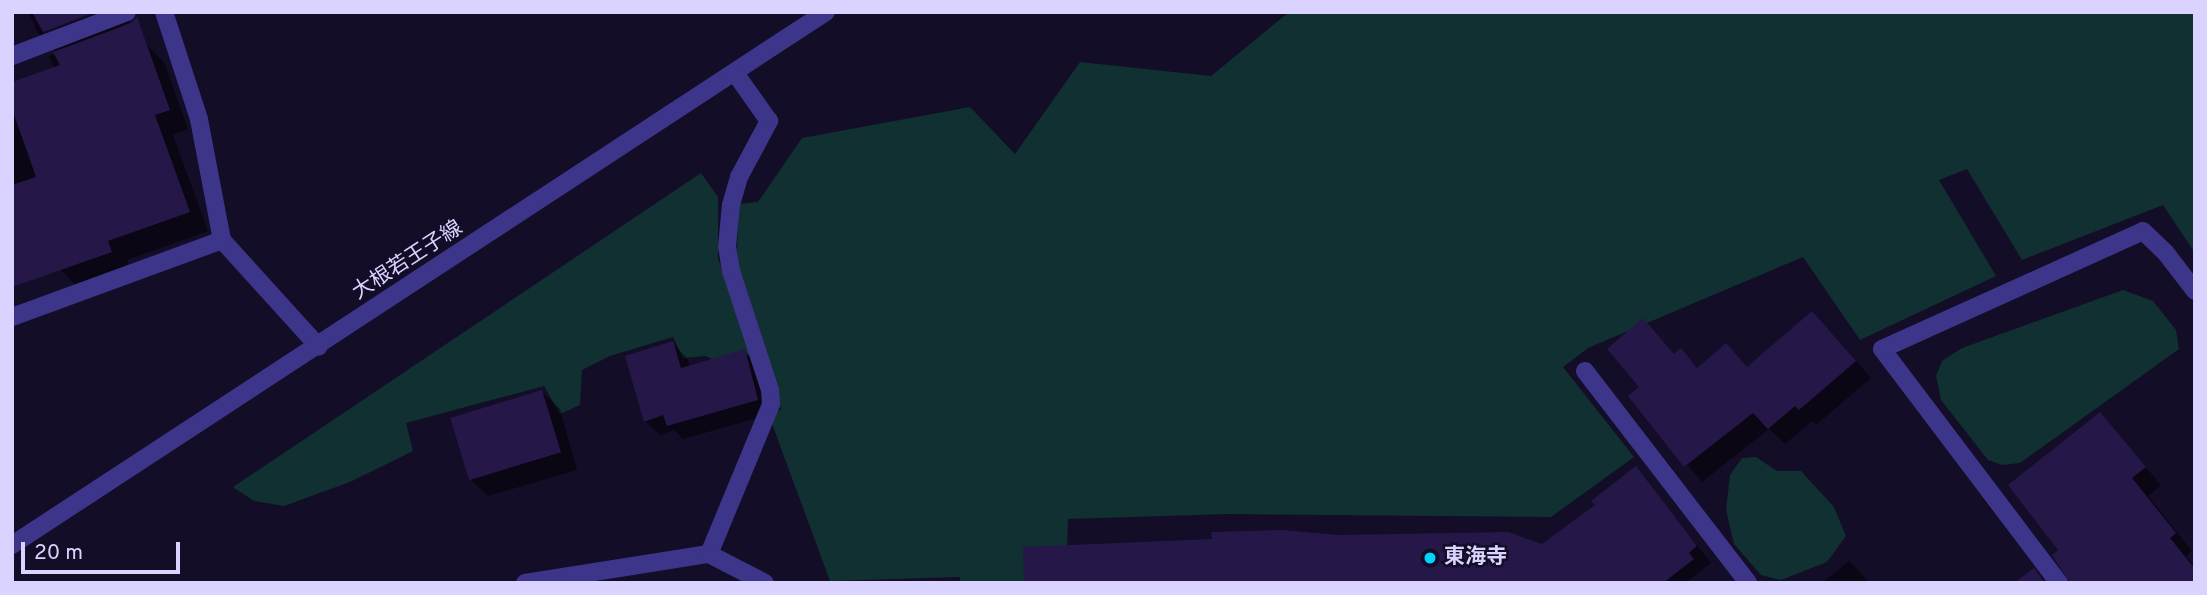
<!DOCTYPE html>
<meta charset="utf-8">
<style>
body{margin:0}
#map{position:relative;width:2207px;height:595px;overflow:hidden;background:#130d27;font-family:Overpass,"Noto Sans JP",sans-serif}
div>[style]{position:absolute}
[style*='--x']{left:calc(var(--x)*1px);top:calc(var(--y)*1px);width:calc(var(--w)*1px);rotate:calc(var(--a)*1deg)}
.green>*{inset:0;background:#103031}
.shadow>*{inset:0;background:#0007}
.building>*{inset:0;background:#251849;transform-origin:0 0}
.minor>*{height:18px;margin:-9px;padding:0 9px;transform-origin:9px;border-radius:9px;background:#3d3589}
.dots>*{width:19px;height:19px;translate:-50% -50%;box-sizing:border-box;border:4px solid #130d27;border-radius:50%}
span{translate:-50% -50%;white-space:nowrap;text-align:center;line-height:1.15;-webkit-text-stroke:5px #130d27;paint-order:stroke}
.street-label{font-size:21px;color:#dbd3ff}
.poi-label{font-size:21px;color:#dbd3ff;font-weight:700}
.left{translate:0 -50%;text-align:left}
.frame{position:absolute;inset:0;border:14px solid #dbd3ff;pointer-events:none}
.scale{position:absolute;left:21px;top:542px;width:159px;height:32px;box-sizing:border-box;border:4px solid #dbd3ff;border-top:0;padding-left:9px;font-size:21px;line-height:24px;white-space:nowrap;color:#dbd3ff;-webkit-text-stroke:5px #130d27;paint-order:stroke}
</style>
<div id="map">
<div class="green">
<i style="clip-path:polygon(1289px 12px,2195px 12px,2195px 253px,2163px 205px,2022px 260px,1967px 169px,1939px 180px,1996px 276px,1860px 340px,1803px 257px,1588px 348px,1563px 367px,1634px 457px,1551px 517px,1229px 514px,1068px 519px,1066px 583px,960px 583px,960px 577px,830px 581px,768px 413px,781px 410px,737px 264px,738px 204px,758px 202px,802px 138px,970px 107px,1015px 154px,1080px 62px,1211px 76px)"></i>
<i style="clip-path:polygon(701px 173px,718px 197px,718px 258px,751px 355px,716px 361px,706px 356px,683px 358px,673px 337px,610px 356px,582px 370px,580px 405px,560px 414px,544px 386px,406px 423px,413px 451px,350px 482px,284px 506px,254px 501px,233px 487px)"></i>
<i style="clip-path:polygon(2123px 290px,2153px 301px,2176px 330px,2179px 349px,2020px 463px,2002px 465px,1988px 460px,1941px 400px,1936px 376px,1942px 361px,1962px 348px)"></i>
<i style="clip-path:polygon(1756px 457px,1777px 471px,1801px 471px,1834px 507px,1846px 536px,1827px 562px,1781px 580px,1761px 575px,1734px 544px,1726px 510px,1730px 475px,1742px 458px)"></i>
</div>
<div class="shadow">
<i style="clip-path:polygon(28px 12px,90px 12px,43px 30px,43px 34px,99px 12px,127px 12px,130px 22px,119px 27px,137px 45px,144px 42px,164px 62px,188px 129px,173px 135px,208px 231px,127px 260px,131px 272px,80px 290px,12px 219px,12px 84px,55px 69px,49px 56px,57px 53px,38px 33px)"></i>
<i style="clip-path:polygon(1643px 320px,1675px 355px,1681px 351px,1698px 369px,1726px 346px,1748px 368px,1828px 329px,1871px 378px,1816px 425px,1812px 421px,1785px 444px,1769px 429px,1702px 482px,1630px 396px,1642px 387px)"></i>
<i style="clip-path:polygon(672px 343px,687px 358px,690px 368px,744px 351px,758px 365px,772px 414px,683px 439px,674px 430px,660px 435px,645px 421px)"></i>
<i style="clip-path:polygon(542px 392px,560px 409px,577px 470px,488px 496px,470px 479px)"></i>
<i style="clip-path:polygon(2100px 414px,2161px 485px,2148px 496px,2192px 551px,2186px 556px,2195px 567px,2195px 583px,2061px 551px)"></i>
<i style="clip-path:polygon(1636px 469px,1711px 563px,1685px 583px,1085px 583px,1337px 536px,1543px 546px,1597px 505px)"></i>
<i style="clip-path:polygon(1849px 561px,1870px 583px,1822px 583px)"></i>
</div>
<div class="building">
<i style="clip-path:polygon(32px 12px,95px 12px,43px 32px)"></i>
<i style="clip-path:polygon(137px 17px,170px 110px,155px 115px,190px 212px,108px 241px,112px 252px,12px 287px,12px 185px,36px 177px,12px 109px,12px 82px,60px 65px,53px 52px,131px 23px)"></i>
<i style="clip-path:polygon(1812px 311px,1856px 361px,1799px 410px,1795px 406px,1768px 429px,1753px 413px,1684px 467px,1628px 396px,1639px 387px,1607px 349px,1643px 318px,1674px 354px,1681px 348px,1697px 368px,1726px 343px,1747px 367px)"></i>
<i style="clip-path:polygon(673px 341px,681px 368px,745px 349px,758px 400px,667px 426px,663px 415px,644px 422px,625px 356px)"></i>
<i style="left:542px;top:390px;width:65px;height:96px;rotate:73deg"></i>
<i style="clip-path:polygon(2100px 412px,2146px 467px,2132px 478px,2176px 533px,2170px 538px,2195px 569px,2195px 583px,2070px 583px,2052px 555px,2058px 550px,2008px 485px)"></i>
<i style="clip-path:polygon(1636px 466px,1697px 546px,1689px 553px,1694px 559px,1663px 583px,1024px 583px,1023px 547px,1212px 539px,1211px 532px,1283px 530px,1337px 535px,1508px 532px,1542px 544px,1595px 505px,1591px 501px)"></i>
<i style="clip-path:polygon(2034px 568px,2045px 583px,2014px 583px)"></i>
</div>
<div class="minor">
<i style="--x:12;--y:56;--w:123;--a:-20.9"></i>
<i style="--x:222;--y:240;--w:144;--a:47.8"></i>
<i style="--x:12;--y:317;--w:224;--a:-20.1"></i>
<i style="--x:222;--y:240;--w:123;--a:-100.8"></i>
<i style="--x:199;--y:119;--w:113;--a:-108.1"></i>
<i style="--x:1585;--y:371;--w:267;--a:52.4"></i>
<i style="--x:12;--y:545;--w:973;--a:-33.22"></i>
<i style="--x:709;--y:554;--w:162;--a:-67.5"></i>
<i style="--x:771;--y:404;--w:14;--a:-94"></i>
<i style="--x:770;--y:390;--w:125;--a:-108.1"></i>
<i style="--x:731;--y:271;--w:24;--a:-99"></i>
<i style="--x:727;--y:247;--w:42;--a:-84.6"></i>
<i style="--x:731;--y:205;--w:29;--a:-74"></i>
<i style="--x:739;--y:177;--w:64;--a:-61.8"></i>
<i style="--x:769;--y:121;--w:59;--a:-125.3"></i>
<i style="--x:525;--y:583;--w:186;--a:-9"></i>
<i style="--x:709;--y:554;--w:63;--a:27.4"></i>
<i style="--x:2059;--y:583;--w:293;--a:-127.1"></i>
<i style="--x:1882;--y:349;--w:286;--a:-24.3"></i>
<i style="--x:2143;--y:231;--w:30;--a:44"></i>
<i style="--x:2165;--y:252;--w:49;--a:52.4"></i>
</div>
<div class="dots">
<i style="left:1430px;top:558px;background:#00d4fe"></i>
</div>
<div class="street-label">
<span style="left:408px;top:261px;rotate:-33deg">大根若王子線</span>
</div>
<div class="poi-label">
<span class="left" style="left:1444px;top:558px">東海寺</span>
</div>
<div class="frame"></div>
<div class="scale">20 m</div>
</div>
